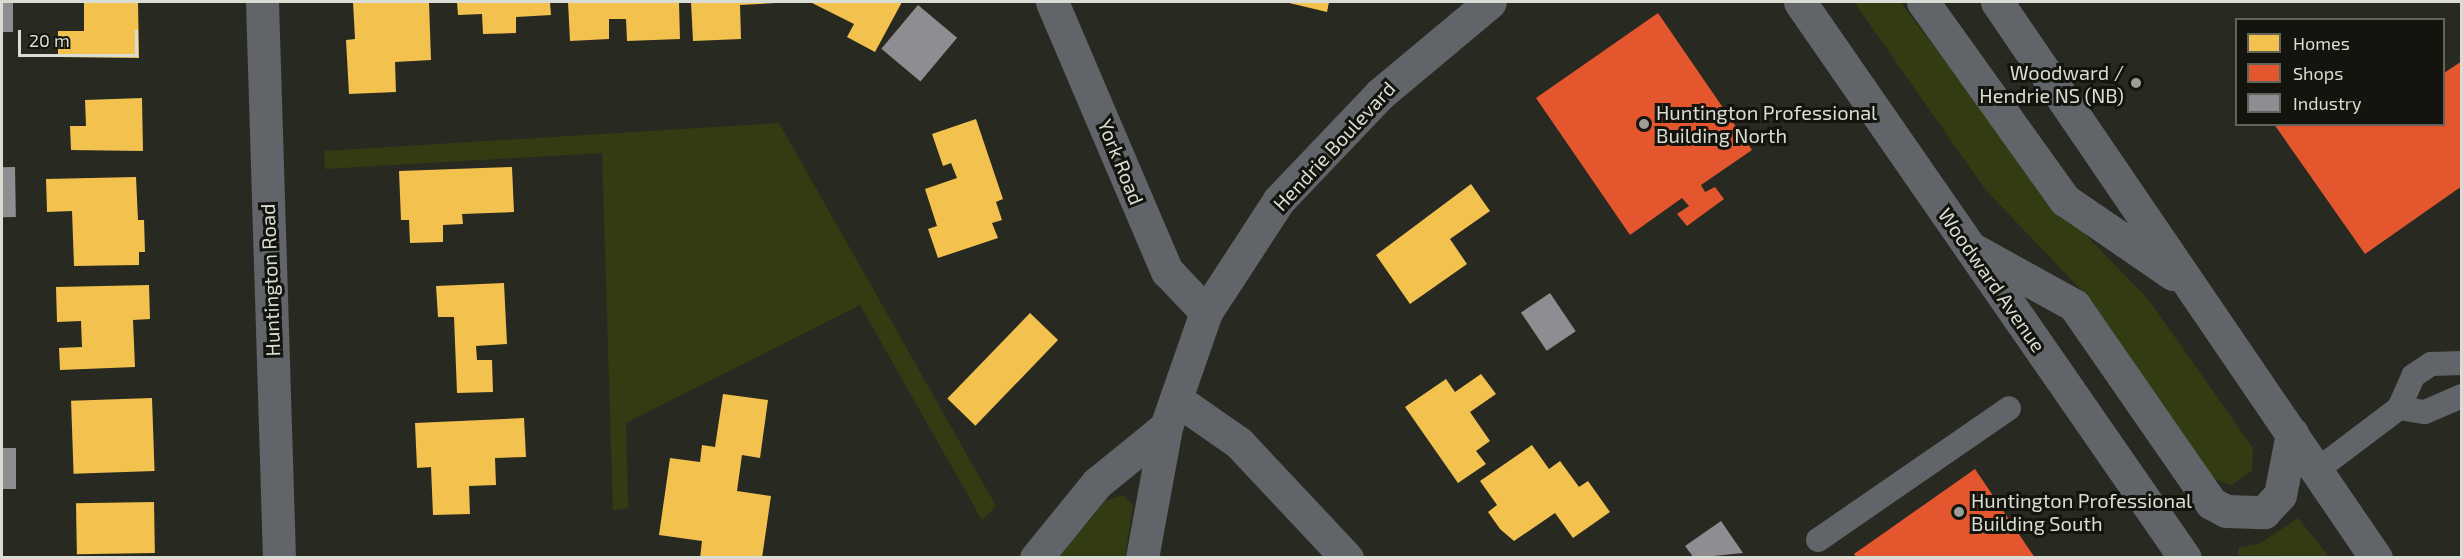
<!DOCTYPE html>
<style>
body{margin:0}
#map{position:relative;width:2463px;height:559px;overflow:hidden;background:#282a22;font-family:"Exo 2",sans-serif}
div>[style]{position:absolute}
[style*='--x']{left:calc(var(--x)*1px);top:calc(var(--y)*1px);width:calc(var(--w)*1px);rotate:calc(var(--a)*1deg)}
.green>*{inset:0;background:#333b13}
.homes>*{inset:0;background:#f2c14e;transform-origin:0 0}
.shops>*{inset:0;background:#e4572e}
.industry>*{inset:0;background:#8d8d92;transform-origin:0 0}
.lane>*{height:24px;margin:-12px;padding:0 12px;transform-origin:12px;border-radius:12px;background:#616469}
.street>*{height:33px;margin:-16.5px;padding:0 16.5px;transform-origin:16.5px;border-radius:16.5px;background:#616469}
.primary>*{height:33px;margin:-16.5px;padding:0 16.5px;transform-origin:16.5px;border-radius:16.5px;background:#616569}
.dots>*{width:16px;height:16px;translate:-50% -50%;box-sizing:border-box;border:3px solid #12140d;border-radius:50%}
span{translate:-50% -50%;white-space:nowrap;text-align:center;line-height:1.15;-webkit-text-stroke:6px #12140d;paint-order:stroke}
.poi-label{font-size:20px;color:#daddd3}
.right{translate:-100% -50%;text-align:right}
.left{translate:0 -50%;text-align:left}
.street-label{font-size:20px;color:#daddd3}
.frame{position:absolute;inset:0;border:3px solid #daddd3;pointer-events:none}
.legend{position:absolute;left:2235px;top:18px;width:210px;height:108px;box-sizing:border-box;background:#12140d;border:2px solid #62645c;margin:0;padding:8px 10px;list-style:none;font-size:18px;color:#daddd3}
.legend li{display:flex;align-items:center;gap:12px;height:30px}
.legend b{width:30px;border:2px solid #62645c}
.scale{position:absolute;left:18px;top:30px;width:120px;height:27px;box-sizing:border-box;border:3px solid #daddd3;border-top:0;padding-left:8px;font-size:18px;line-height:21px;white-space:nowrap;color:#daddd3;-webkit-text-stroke:4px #12140d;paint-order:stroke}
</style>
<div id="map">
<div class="green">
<i style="clip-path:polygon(1854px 2px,1900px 2px,2055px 203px,2148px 299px,2253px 448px,2252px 471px,2232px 485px,2212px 478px,2086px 295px,1985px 189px)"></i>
<i style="clip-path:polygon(779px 123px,996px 506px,982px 520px,860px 305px,626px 423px,628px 508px,613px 510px,602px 153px,325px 169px,324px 151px)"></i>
<i style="clip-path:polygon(1123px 495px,1133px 506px,1125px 557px,1059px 557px,1105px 501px)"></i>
<i style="clip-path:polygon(2298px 518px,2329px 557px,2238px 555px,2239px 547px,2259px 544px)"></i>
</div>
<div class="homes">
<i style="clip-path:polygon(138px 2px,139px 58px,58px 57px,58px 31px,84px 31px,84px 3px)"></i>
<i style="clip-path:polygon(353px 2px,429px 2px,431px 60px,395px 62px,396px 92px,349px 94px,346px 40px,355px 39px)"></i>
<i style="clip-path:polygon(457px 2px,550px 2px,551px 15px,516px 17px,516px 33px,483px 34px,482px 14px,458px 15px)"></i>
<i style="clip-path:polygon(568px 2px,679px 2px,680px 39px,627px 41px,626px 19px,609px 19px,609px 39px,570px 41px)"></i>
<i style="clip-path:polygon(691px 2px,776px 2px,776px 3px,740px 5px,741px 39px,693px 41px)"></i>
<i style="clip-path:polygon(810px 2px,902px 2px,875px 52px,847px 37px,854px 24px)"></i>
<i style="clip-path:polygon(1285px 2px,1329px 2px,1327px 12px)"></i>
<i style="clip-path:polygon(142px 98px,143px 151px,71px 150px,70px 126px,86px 126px,85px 100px)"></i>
<i style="clip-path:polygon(976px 119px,1003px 199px,996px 202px,1002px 220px,992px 223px,998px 238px,938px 258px,928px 229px,937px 226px,925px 189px,957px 178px,951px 163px,943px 166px,932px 134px)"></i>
<i style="clip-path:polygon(512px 167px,514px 212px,462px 214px,463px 224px,443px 225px,443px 242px,410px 243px,409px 220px,401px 220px,399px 171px)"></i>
<i style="clip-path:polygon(136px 177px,138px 220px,144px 220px,145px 252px,139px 252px,139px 265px,74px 266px,72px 211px,47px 212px,46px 179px)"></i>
<i style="clip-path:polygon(1471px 184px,1490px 211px,1450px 239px,1467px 264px,1410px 304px,1376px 255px)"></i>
<i style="clip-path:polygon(504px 283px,507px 344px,476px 346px,477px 360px,492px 360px,493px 392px,457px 393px,454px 317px,438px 317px,436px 286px)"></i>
<i style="clip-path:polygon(149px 285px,150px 319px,133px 320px,135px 367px,60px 370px,59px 348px,82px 347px,81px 321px,57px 322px,56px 287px)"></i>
<i style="left:1030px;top:313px;width:39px;height:119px;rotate:44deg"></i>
<i style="clip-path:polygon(1481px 374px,1496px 394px,1470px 412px,1490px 441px,1476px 451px,1486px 464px,1458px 483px,1405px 407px,1446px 379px,1455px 392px)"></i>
<i style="clip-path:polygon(723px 394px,768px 400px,760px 458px,742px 455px,737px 491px,771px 496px,762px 558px,700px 558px,702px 541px,659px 535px,670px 458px,700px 462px,702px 445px,715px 447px)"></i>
<i style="left:152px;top:398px;width:73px;height:81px;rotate:88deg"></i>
<i style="clip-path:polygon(524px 418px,526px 457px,495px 458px,496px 485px,469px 486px,470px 514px,433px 515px,431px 467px,417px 468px,415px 423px)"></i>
<i style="clip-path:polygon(1532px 445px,1549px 469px,1560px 461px,1579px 487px,1588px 481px,1610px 512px,1573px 538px,1555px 513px,1514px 541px,1500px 529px,1488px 512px,1497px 505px,1480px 481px)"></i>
<i style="left:154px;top:502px;width:51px;height:78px;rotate:89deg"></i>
</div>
<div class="shops">
<i style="clip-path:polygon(1658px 13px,1752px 150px,1701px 185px,1705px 192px,1715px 187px,1724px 199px,1687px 226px,1677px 214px,1689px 206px,1682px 198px,1630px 235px,1536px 98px)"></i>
<i style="clip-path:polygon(2462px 61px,2462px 186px,2365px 254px,2274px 124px,2444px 124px,2444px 73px)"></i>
<i style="clip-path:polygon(1975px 469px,2035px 558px,1857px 558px,1854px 554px)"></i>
</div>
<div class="industry">
<i style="left:2px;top:2px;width:11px;height:30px"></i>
<i style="left:918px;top:5px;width:51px;height:57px;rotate:40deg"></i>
<i style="left:15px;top:167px;width:50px;height:13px;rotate:89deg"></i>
<i style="left:1550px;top:293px;width:46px;height:35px;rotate:56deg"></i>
<i style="left:2px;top:448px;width:14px;height:41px"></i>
<i style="clip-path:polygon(1721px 521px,1743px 553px,1694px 558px,1685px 546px)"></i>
</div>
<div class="lane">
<i style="--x:2399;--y:408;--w:26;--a:9"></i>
<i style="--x:2425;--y:412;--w:40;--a:-23.4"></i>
<i style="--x:2317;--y:470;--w:103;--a:-37.1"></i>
<i style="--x:2399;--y:408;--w:35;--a:-66"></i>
<i style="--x:2413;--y:376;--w:22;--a:-34"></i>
<i style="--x:2431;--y:364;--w:31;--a:-2"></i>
<i style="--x:1818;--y:540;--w:232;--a:-34.6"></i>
</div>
<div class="street">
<i style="--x:262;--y:2;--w:556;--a:88.25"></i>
<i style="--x:1052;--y:2;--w:293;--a:66.9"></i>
<i style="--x:1167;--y:271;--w:57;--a:46.4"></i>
<i style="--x:1176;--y:399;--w:77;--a:34.9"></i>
<i style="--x:1239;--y:443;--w:158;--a:46.8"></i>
<i style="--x:1036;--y:558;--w:97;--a:-50.9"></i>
<i style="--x:1097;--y:483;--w:89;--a:-39.1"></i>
<i style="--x:1142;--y:558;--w:133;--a:-79.6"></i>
<i style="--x:1166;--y:427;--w:122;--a:-70.8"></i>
<i style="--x:1206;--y:312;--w:134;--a:-56.9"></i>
<i style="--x:1279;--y:200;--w:146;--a:-46.4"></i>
<i style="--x:1380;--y:94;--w:143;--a:-39.9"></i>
</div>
<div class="primary">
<i style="--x:1800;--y:2;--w:676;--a:55.3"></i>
<i style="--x:1923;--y:2;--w:244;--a:54.4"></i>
<i style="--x:2065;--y:200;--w:131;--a:34.4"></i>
<i style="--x:1997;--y:2;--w:673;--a:55.72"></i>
<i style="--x:1976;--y:251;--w:112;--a:28.9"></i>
<i style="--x:2074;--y:305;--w:241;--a:55.3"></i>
<i style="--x:2211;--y:503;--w:17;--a:28"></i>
<i style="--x:2226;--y:511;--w:38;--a:2"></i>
<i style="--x:2264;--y:512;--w:23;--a:-47"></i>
<i style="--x:2280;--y:495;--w:63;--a:-79"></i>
</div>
<div class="dots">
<i style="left:2136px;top:83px;background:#9c9e95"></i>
<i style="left:1644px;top:124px;background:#9c9e95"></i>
<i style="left:1959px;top:512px;background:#9c9e95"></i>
</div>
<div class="poi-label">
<span class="right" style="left:2124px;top:84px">Woodward /<br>Hendrie NS (NB)</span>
<span class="left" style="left:1656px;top:124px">Huntington Professional<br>Building North</span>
<span class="left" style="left:1971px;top:512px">Huntington Professional<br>Building South</span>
</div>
<div class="street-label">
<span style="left:1334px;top:146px;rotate:-47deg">Hendrie Boulevard</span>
<span style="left:1121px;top:162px;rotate:68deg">York Road</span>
<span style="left:270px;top:280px;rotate:-92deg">Huntington Road</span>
<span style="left:1992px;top:280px;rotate:55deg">Woodward Avenue</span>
</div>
<div class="frame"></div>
<ul class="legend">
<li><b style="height:16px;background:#f2c14e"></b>Homes</li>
<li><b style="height:16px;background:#e4572e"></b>Shops</li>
<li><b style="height:16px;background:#8d8d92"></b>Industry</li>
</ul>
<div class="scale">20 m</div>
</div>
